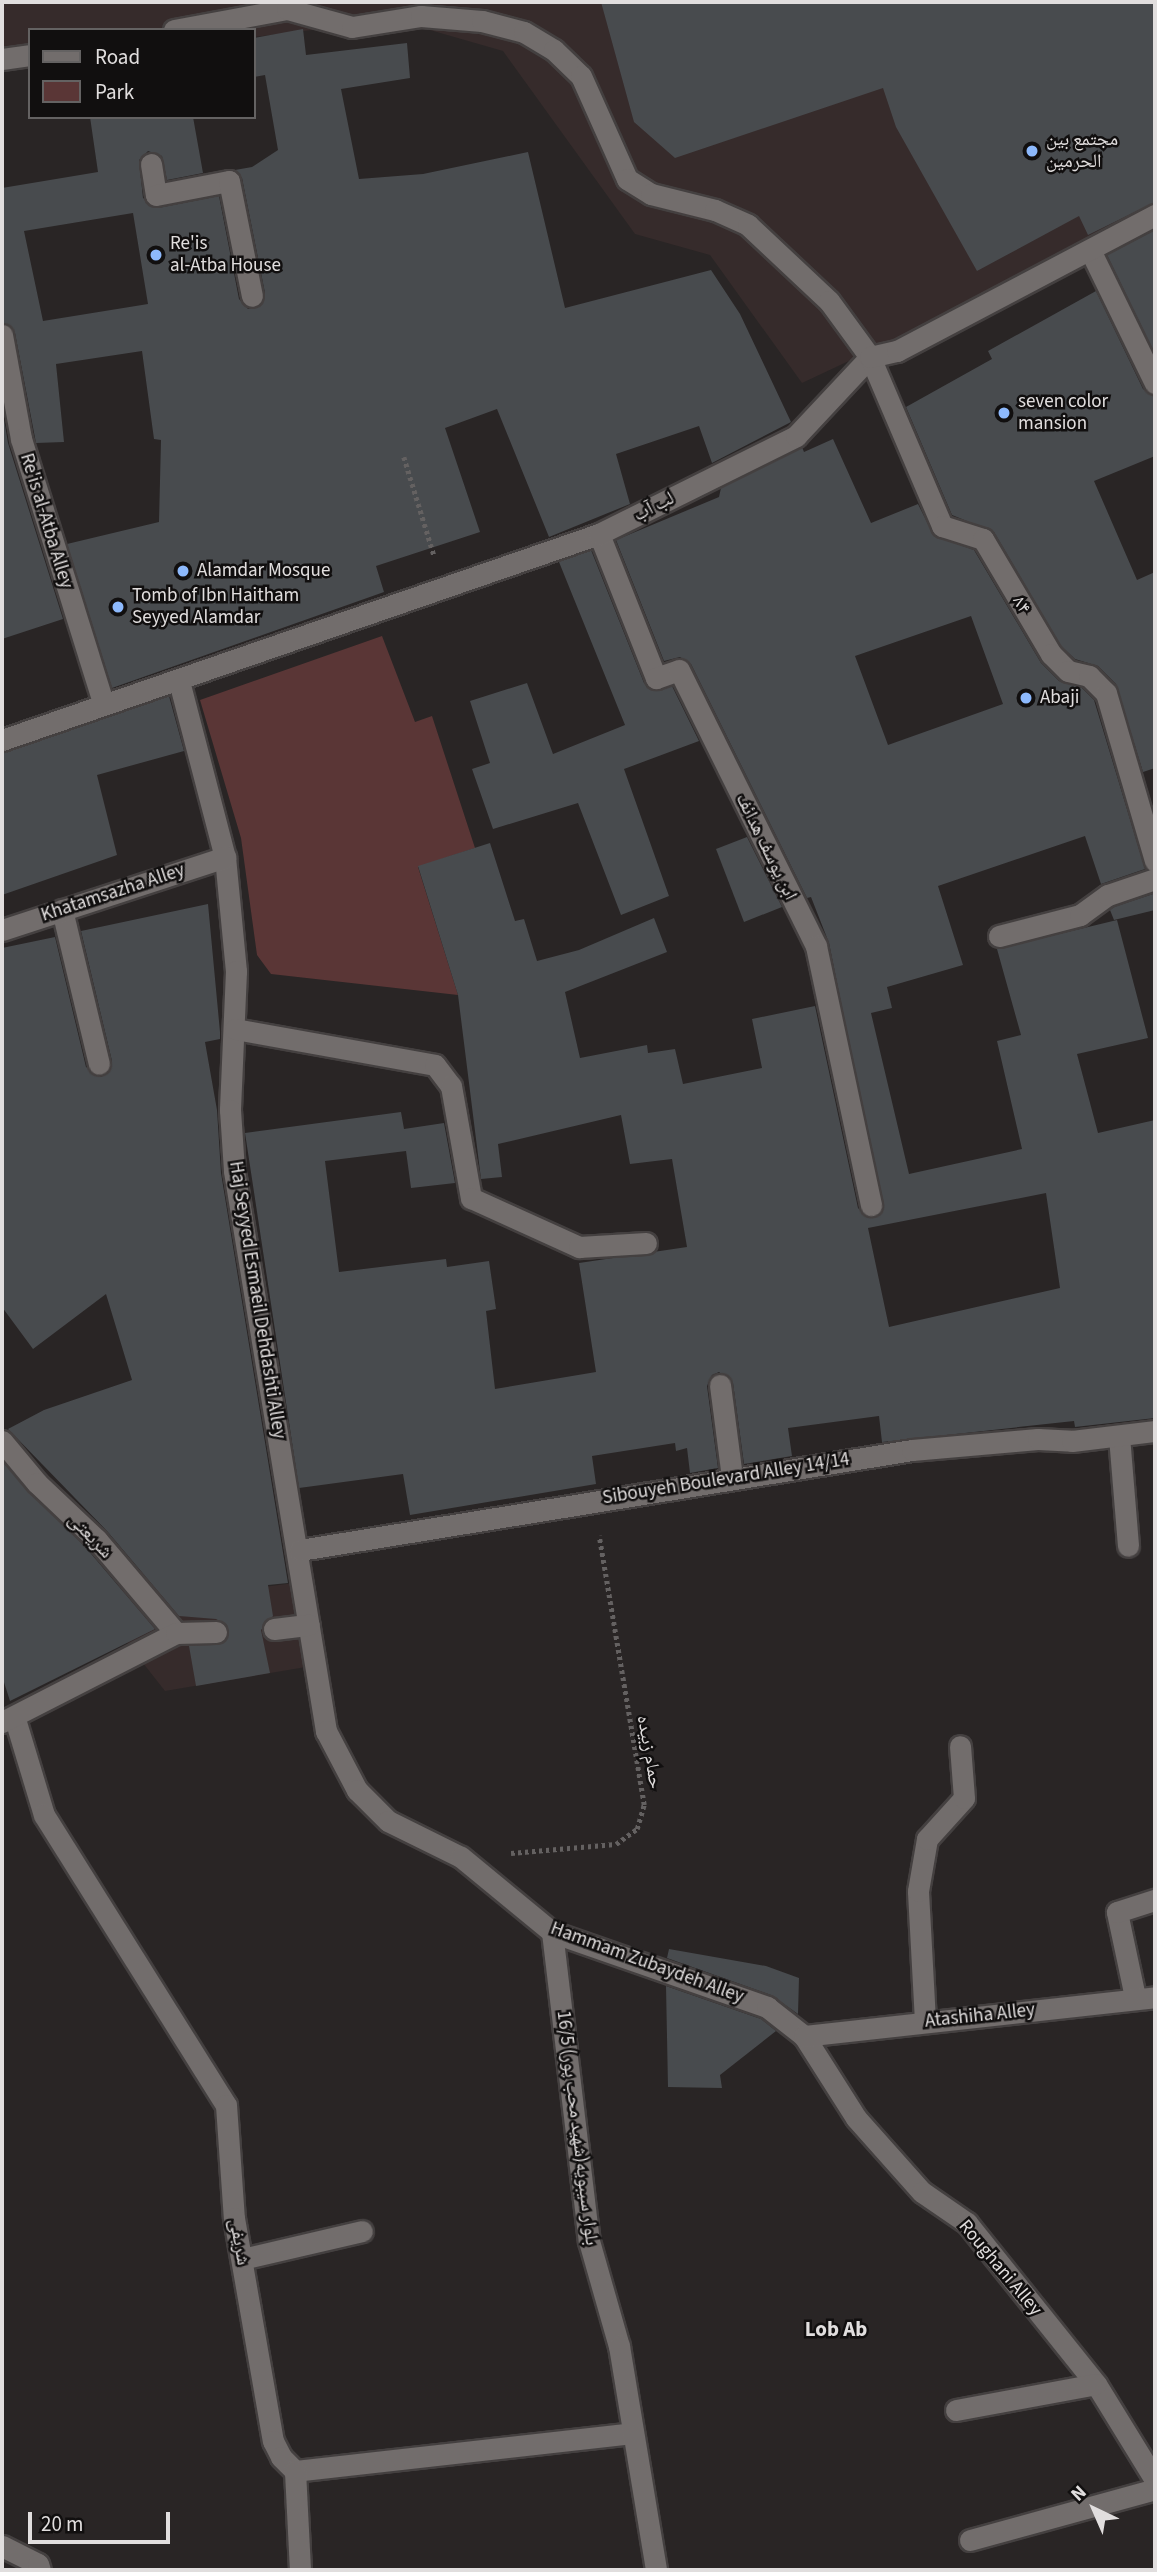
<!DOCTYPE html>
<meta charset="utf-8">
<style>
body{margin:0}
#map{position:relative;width:1157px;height:2572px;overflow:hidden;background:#292525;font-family:"Source Sans 3","Noto Naskh Arabic",sans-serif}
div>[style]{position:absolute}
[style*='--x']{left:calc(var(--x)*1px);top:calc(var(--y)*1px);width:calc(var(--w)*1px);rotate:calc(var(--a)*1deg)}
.built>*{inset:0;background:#362b2b}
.green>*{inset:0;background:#5a3636}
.building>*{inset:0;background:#484b4e}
.path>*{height:4.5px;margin-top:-2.25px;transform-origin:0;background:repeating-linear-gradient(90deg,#646161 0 3.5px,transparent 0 7px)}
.roads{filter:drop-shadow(2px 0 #444040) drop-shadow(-2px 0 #444040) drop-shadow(0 2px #444040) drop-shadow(0 -2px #444040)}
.lane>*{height:21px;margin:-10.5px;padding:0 10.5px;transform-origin:10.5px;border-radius:10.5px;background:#726d6c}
.street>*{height:21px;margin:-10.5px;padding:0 10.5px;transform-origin:10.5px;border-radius:10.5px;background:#726d6c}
.dots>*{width:19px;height:19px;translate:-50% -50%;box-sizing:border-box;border:4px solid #110f0f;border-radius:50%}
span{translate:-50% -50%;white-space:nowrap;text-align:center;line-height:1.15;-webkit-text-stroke:5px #110f0f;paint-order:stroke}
.poi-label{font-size:19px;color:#e1dede}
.left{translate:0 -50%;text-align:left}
.street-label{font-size:19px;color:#e1dede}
.neighbourhood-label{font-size:21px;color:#e1dede;font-weight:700}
.frame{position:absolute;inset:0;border:4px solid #e1dede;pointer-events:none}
.legend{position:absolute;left:28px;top:28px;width:228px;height:91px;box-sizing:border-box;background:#110f0f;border:2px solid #646262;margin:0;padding:9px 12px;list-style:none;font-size:21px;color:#e1dede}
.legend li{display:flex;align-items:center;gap:14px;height:35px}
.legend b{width:35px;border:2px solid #646262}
.north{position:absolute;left:1059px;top:2474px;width:70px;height:70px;-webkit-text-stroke:5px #110f0f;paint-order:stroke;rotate:316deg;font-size:19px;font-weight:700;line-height:28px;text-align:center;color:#e1dede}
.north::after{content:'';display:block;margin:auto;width:24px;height:32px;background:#e1dede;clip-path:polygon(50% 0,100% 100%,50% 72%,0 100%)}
.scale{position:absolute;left:28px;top:2512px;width:142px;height:32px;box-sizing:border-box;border:4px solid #e1dede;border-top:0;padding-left:9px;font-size:21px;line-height:24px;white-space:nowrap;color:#e1dede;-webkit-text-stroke:5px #110f0f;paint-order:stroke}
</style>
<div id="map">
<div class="built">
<i style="clip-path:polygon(2px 2px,1155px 2px,1155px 217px,802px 383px,710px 255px,635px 234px,503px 51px,395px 20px,254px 37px,254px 30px,30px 30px,30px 65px,2px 68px)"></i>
<i style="clip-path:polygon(144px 1570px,211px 1594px,294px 1583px,306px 1667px,165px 1691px,128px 1644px,102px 1597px)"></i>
</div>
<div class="green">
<i style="clip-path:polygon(382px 636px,415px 722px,432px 716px,475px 848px,418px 867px,458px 995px,271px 974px,257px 955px,241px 838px,200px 700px)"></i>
</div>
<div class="building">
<i style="clip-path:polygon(601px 2px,1155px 2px,1155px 202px,1088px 235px,1079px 216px,977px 271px,896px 127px,883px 88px,675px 158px,634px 122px)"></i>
<i style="clip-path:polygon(evenodd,303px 29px,306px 55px,407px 43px,410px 78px,341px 89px,359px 179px,423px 174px,528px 152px,565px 308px,711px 270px,740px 314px,791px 422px,712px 463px,699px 426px,616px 454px,630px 504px,549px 537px,497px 409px,445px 428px,480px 532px,376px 566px,384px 592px,112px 688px,67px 544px,159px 522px,161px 440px,154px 439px,142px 351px,56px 364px,64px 442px,36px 443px,15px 333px,2px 322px,2px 188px,98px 172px,90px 117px,193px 117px,203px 173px,167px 180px,162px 156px,148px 151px,139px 160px,143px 198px,158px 208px,219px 196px,239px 299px,248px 309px,260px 306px,265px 293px,242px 178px,235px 170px,252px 167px,278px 150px,265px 75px,254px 77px,254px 38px,303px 29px,133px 213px,148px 304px,43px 321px,24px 231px,133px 213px)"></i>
<i style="clip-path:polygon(1155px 230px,1155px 354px,1107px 255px)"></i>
<i style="clip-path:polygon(1096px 291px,1143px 389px,1155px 396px,1155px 456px,1094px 481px,1137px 580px,1155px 572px,1155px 768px,1143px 772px,1116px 684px,1098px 666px,1075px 659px,1061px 646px,994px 532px,952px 515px,906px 407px,992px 359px,988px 351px)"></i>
<i style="clip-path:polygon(2px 407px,8px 443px,63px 619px,2px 639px)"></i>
<i style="clip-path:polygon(evenodd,833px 439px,871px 523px,918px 504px,934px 536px,974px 550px,1041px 663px,1059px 681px,1082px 688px,1094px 700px,1145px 869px,1101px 884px,1085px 836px,938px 886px,963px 965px,887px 987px,892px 1008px,871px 1013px,909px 1174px,1022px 1149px,997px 1041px,1021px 1035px,997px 949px,1117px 920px,1148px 1038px,1077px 1054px,1098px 1133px,1155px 1120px,1155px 1418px,1075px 1427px,1074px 1421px,882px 1442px,879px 1416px,788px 1428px,792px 1456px,744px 1464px,733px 1383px,719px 1372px,712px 1375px,707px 1386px,718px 1468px,690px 1473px,687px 1448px,676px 1451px,675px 1443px,592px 1456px,596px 1484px,410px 1515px,403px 1474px,299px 1488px,245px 1133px,401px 1112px,404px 1129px,444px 1123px,455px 1183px,411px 1188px,406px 1151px,325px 1161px,339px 1272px,446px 1259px,447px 1267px,489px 1261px,496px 1309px,486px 1311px,495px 1389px,596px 1372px,579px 1263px,687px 1247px,672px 1159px,630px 1164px,621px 1115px,498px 1144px,502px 1177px,481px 1179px,458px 995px,418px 866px,490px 843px,515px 921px,524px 919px,537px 961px,579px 950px,654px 918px,667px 952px,565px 992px,580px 1058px,647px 1045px,648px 1053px,675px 1049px,683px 1084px,762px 1068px,752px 1019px,815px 1006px,858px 1208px,868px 1218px,883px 1210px,829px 943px,811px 897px,807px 898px,691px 664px,680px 657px,664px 661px,616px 540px,719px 497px,721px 488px,802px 447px,804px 452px,833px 439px,971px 616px,1003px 704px,888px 745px,855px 656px,971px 616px,833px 439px,1046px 1193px,1060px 1288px,889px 1327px,868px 1228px,1046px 1193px)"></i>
<i style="clip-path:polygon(591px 550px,644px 683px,654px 691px,672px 686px,699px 741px,624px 769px,669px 896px,621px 915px,578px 803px,493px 829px,472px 769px,490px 763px,470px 701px,527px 683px,553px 754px,625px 725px,559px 562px)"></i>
<i style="clip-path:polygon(169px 696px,184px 751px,97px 775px,117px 855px,2px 895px,2px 753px)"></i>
<i style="clip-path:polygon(747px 837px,782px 907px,744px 922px,716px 849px)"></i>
<i style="clip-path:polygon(1153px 894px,1155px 910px,1114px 920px,1110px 910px,1114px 907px)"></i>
<i style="clip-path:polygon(208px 904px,220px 1032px,220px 1039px,205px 1042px,217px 1110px,221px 1173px,288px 1583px,268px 1585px,273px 1616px,261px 1630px,270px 1673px,196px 1686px,189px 1646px,222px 1643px,228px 1638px,227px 1625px,216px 1619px,179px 1616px,107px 1531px,8px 1429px,44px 1410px,132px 1380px,106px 1294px,33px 1349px,2px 1307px,2px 948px,55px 937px,86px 1067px,101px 1077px,108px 1073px,112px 1061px,81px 931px)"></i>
<i style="clip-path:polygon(2px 1461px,87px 1549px,155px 1629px,10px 1701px,2px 1676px)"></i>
<i style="clip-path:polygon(669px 1949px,766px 1966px,799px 1978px,798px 2014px,771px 1995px,667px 1958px)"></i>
<i style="clip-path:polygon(666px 1986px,761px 2019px,776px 2031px,720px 2075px,722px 2088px,668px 2087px)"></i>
</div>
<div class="path">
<i style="--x:404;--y:457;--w:102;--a:73"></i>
<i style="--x:511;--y:1853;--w:105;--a:-4.9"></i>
<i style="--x:616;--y:1844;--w:26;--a:-36"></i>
<i style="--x:637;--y:1829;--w:25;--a:-74"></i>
<i style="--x:644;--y:1805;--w:273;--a:-99.5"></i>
</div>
<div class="roads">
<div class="lane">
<i style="--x:151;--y:164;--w:31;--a:81"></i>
<i style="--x:156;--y:195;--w:74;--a:-10.9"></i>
<i style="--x:229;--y:181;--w:117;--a:78.7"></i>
<i style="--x:1090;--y:250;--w:148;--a:64"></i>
<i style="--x:2;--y:335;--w:106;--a:79.6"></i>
<i style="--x:21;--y:439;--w:276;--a:72.7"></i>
<i style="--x:599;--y:534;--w:155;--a:68.4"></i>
<i style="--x:656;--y:678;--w:24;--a:-19"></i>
<i style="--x:679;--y:670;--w:308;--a:63.6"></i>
<i style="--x:816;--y:946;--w:265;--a:78"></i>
<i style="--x:179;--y:681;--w:182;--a:75.4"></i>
<i style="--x:225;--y:857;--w:115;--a:84.5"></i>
<i style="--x:236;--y:971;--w:139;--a:92.5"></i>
<i style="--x:230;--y:1110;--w:61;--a:86.2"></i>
<i style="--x:234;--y:1171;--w:568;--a:80.67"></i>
<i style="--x:326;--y:1731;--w:67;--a:62.3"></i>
<i style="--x:357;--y:1790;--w:44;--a:45"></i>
<i style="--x:388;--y:1821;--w:81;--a:26.3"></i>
<i style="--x:461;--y:1857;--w:118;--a:39.5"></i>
<i style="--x:552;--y:1932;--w:228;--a:19.2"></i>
<i style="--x:767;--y:2007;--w:47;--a:38.1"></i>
<i style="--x:804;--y:2036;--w:97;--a:57.6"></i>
<i style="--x:856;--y:2118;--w:99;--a:48.3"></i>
<i style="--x:922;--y:2192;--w:55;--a:34.6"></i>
<i style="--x:967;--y:2223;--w:206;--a:51.3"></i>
<i style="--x:1096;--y:2384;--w:113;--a:58.4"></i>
<i style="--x:2;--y:740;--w:632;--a:-19.04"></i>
<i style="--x:599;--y:534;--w:220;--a:-26.4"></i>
<i style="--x:796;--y:436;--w:108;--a:-46.9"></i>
<i style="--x:870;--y:357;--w:184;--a:66.9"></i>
<i style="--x:942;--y:526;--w:43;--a:17.6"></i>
<i style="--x:983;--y:539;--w:134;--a:59.4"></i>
<i style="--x:1051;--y:654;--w:24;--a:45"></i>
<i style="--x:1068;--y:671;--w:22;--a:13"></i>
<i style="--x:1089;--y:676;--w:24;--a:45"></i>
<i style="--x:1106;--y:693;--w:175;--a:73.7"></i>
<i style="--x:62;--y:910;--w:158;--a:76.5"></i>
<i style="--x:2;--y:930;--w:235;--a:-18.1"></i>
<i style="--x:999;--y:936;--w:84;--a:-14.5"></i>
<i style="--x:1080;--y:915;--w:34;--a:-36"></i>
<i style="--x:1108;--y:895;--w:50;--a:-18.8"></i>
<i style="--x:235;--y:1029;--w:203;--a:10.2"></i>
<i style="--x:435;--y:1065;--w:26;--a:53"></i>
<i style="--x:451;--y:1086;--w:114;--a:79.9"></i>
<i style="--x:471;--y:1198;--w:119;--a:24.4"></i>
<i style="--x:579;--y:1247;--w:67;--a:-3.4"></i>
<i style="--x:720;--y:1385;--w:93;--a:82.6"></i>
<i style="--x:1119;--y:1436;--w:110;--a:85.3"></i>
<i style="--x:2;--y:1441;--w:55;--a:50.2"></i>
<i style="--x:37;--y:1483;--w:83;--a:43.5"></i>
<i style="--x:97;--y:1540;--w:122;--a:49.7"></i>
<i style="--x:300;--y:1550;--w:620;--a:-9.28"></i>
<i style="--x:912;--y:1450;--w:126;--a:-5"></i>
<i style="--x:1038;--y:1439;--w:34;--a:3"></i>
<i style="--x:1072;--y:1441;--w:84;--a:-6.9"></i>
<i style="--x:274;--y:1629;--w:35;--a:-7"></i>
<i style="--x:15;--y:1719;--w:100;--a:73.2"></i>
<i style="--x:44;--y:1815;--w:342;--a:57.9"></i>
<i style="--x:226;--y:2105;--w:113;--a:86"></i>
<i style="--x:234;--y:2218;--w:226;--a:80.1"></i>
<i style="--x:273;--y:2441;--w:18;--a:63"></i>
<i style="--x:281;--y:2457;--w:20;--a:45"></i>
<i style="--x:295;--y:2471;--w:340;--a:-6.4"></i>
<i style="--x:2;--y:1722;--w:195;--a:-27.1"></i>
<i style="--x:176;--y:1633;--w:40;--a:-1.4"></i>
<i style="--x:552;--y:1932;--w:311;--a:83.2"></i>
<i style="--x:589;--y:2241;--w:109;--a:74.1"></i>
<i style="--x:619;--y:2346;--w:227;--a:80.6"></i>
<i style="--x:1135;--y:1997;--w:87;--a:-102"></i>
<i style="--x:1117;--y:1912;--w:40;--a:-18"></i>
<i style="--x:925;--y:2021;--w:130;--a:-93.1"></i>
<i style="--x:918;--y:1891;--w:53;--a:-80.2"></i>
<i style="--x:927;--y:1839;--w:55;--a:-47.9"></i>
<i style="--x:964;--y:1798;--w:52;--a:-94.4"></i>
<i style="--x:804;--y:2036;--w:353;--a:-6.3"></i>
<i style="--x:242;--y:2259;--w:123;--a:-13.1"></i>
<i style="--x:956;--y:2410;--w:142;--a:-10.5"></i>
<i style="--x:295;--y:2471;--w:99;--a:87.1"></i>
<i style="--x:970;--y:2540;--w:192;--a:-15.4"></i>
<i style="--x:2;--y:2546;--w:40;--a:26.6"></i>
<i style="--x:38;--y:2564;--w:6;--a:72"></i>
</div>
<div class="street">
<i style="--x:174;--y:30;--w:115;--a:-10.5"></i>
<i style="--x:287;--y:9;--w:67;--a:15.5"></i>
<i style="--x:352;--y:27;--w:70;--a:-9.1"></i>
<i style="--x:421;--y:16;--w:61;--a:4.7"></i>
<i style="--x:482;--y:21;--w:43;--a:14.7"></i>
<i style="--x:524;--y:32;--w:35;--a:31"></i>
<i style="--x:554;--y:50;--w:37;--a:44"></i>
<i style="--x:581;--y:76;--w:113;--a:65.9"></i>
<i style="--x:627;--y:179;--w:28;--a:32"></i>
<i style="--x:651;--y:194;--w:66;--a:14"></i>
<i style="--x:715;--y:210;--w:36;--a:24"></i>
<i style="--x:748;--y:225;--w:111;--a:43.2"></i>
<i style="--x:829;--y:301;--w:69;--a:53.8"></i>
<i style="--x:870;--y:357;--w:28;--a:-13"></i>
<i style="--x:897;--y:351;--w:292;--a:-27.8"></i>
<i style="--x:2;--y:59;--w:28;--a:-8"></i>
</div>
</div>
<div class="dots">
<i style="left:1032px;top:151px;background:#8db9fc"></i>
<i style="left:156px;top:255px;background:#8db9fc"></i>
<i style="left:1004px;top:413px;background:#8db9fc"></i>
<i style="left:183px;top:571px;background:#8db9fc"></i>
<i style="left:118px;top:607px;background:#8db9fc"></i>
<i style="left:1026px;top:698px;background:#8db9fc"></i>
</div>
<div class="poi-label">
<span class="left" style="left:1046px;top:151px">مجتمع بین<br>الحرمین</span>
<span class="left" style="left:170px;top:255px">Re'is<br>al-Atba House</span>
<span class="left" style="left:1018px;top:413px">seven color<br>mansion</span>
<span class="left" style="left:197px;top:571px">Alamdar Mosque</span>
<span class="left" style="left:132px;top:607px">Tomb of Ibn Haitham<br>Seyyed Alamdar</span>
<span class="left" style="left:1040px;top:698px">Abaji</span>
</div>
<div class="street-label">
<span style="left:654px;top:507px;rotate:-27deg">لب آب</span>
<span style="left:46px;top:521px;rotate:73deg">Re'is al-Atba Alley</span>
<span style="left:1021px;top:605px;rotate:59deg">۸۴</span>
<span style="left:766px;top:847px;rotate:64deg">ابن یوسف هدائف</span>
<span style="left:113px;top:893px;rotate:-18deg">Khatamsazha Alley</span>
<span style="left:257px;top:1300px;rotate:81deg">Haj Seyyed Esmaeil Dehdashti Alley</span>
<span style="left:726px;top:1479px;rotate:-9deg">Sibouyeh Boulevard Alley 14/14</span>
<span style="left:90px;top:1536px;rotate:46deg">شریعتی</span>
<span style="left:649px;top:1752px;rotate:80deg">حمام زبیده</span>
<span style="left:647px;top:1963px;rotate:20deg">Hammam Zubaydeh Alley</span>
<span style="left:980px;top:2016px;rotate:-6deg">Atashiha Alley</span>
<span style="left:577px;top:2128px;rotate:83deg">16/5 بلوار سیبویه(شهید محب پور)</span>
<span style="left:239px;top:2242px;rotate:80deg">شریفی</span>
<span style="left:1000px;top:2268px;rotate:50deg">Roughani Alley</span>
</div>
<div class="neighbourhood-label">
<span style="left:836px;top:2329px">Lob Ab</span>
</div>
<div class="frame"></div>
<ul class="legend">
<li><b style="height:9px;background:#726d6c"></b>Road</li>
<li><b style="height:19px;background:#5a3636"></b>Park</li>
</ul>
<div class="north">N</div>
<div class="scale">20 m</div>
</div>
